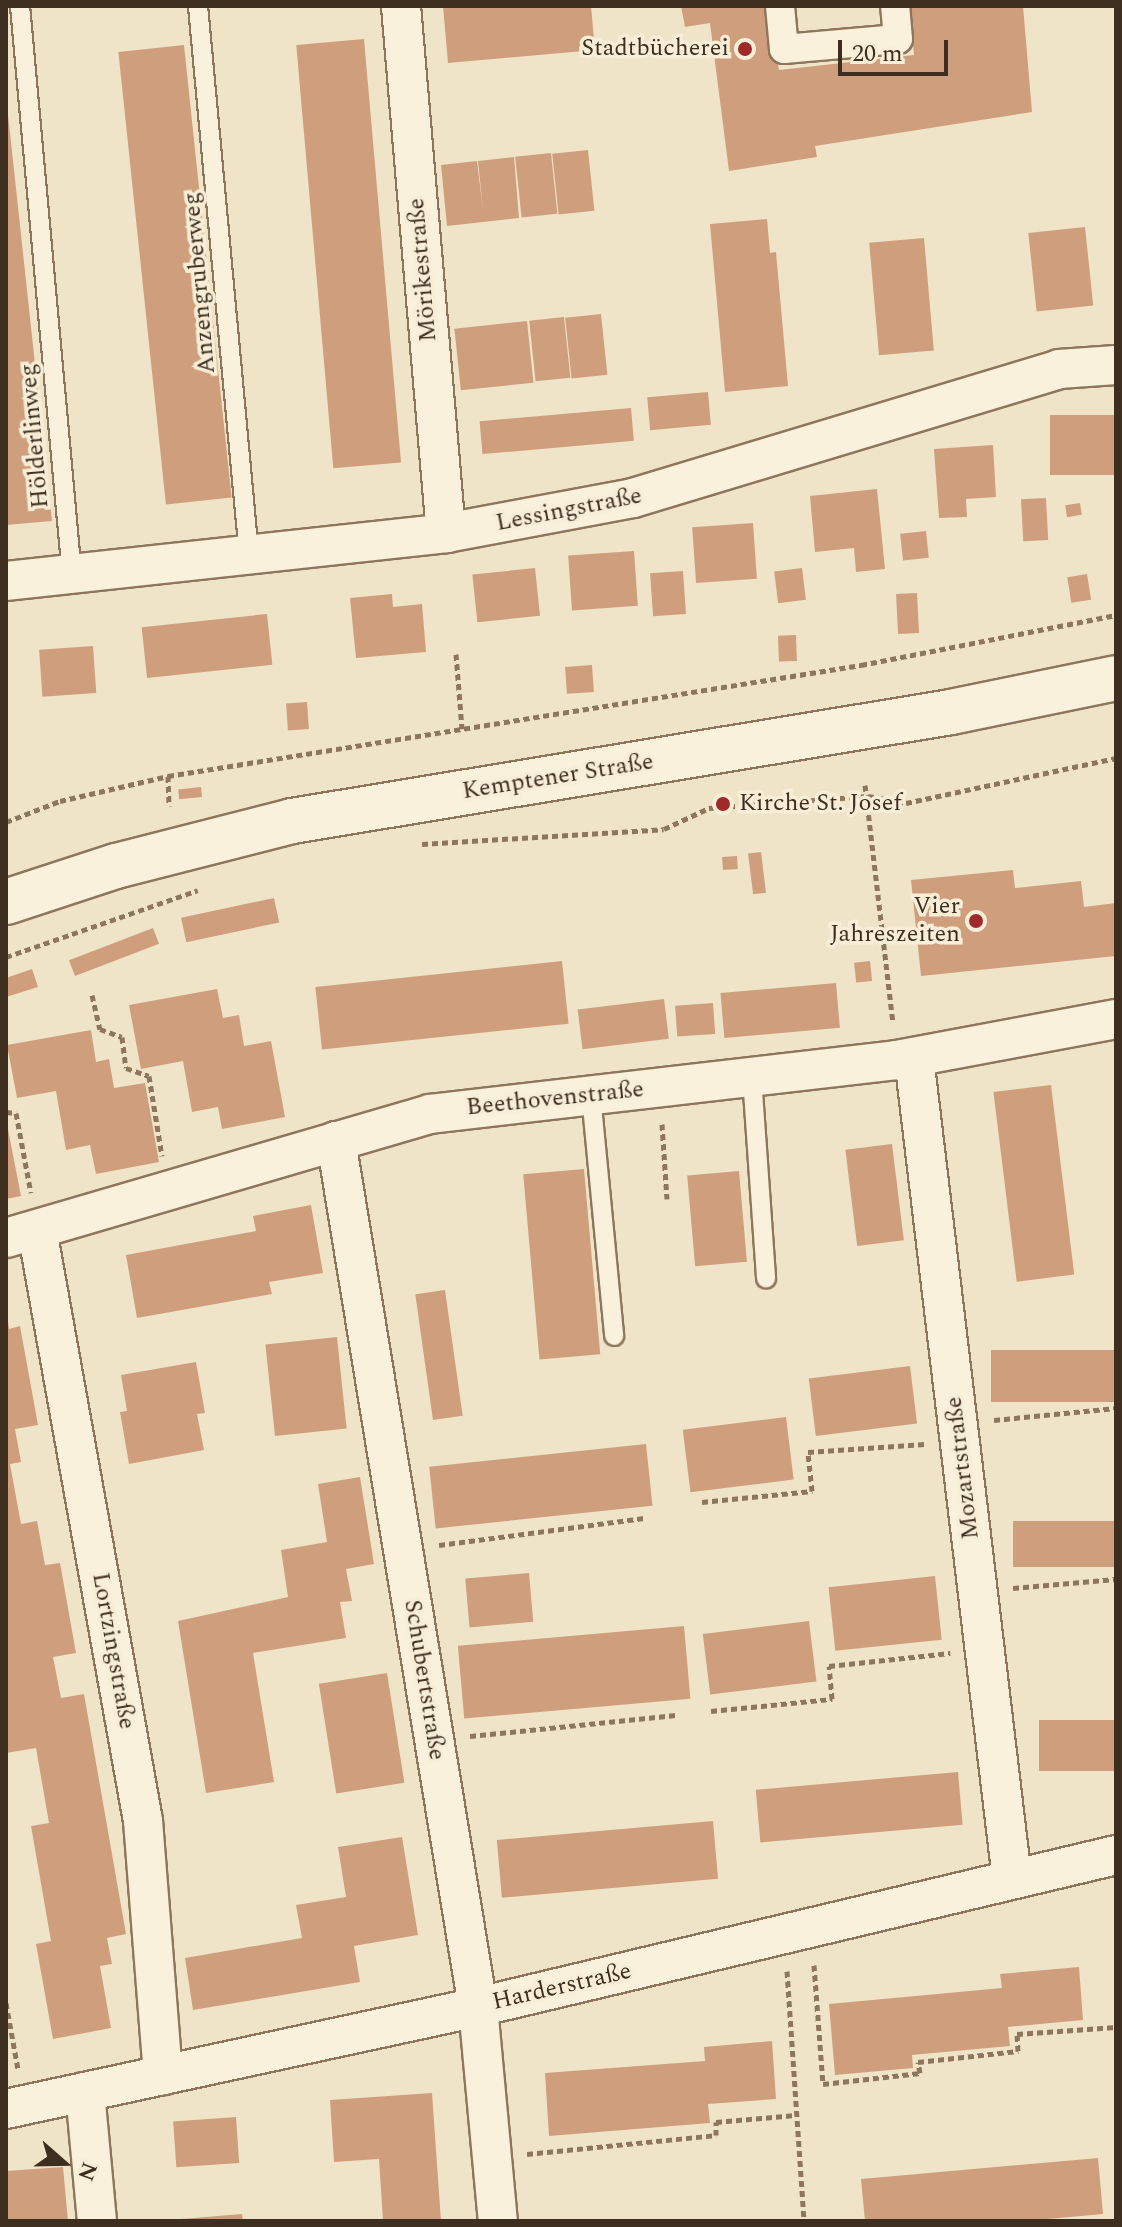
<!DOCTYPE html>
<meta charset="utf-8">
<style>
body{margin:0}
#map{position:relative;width:1122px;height:2227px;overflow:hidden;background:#f0e4c8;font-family:Spectral,serif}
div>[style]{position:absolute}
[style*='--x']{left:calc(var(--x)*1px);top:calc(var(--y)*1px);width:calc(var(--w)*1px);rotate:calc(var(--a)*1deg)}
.building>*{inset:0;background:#cf9f7d;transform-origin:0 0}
.path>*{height:5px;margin-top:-2.5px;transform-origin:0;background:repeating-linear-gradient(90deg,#8d765c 0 6px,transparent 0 10px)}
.roads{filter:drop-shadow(2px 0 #8d765c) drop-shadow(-2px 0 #8d765c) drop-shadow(0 2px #8d765c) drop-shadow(0 -2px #8d765c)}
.service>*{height:18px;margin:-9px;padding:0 9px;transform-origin:9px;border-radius:9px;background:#faf1dc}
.pedestrian>*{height:28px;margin:-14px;padding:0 14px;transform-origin:14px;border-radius:14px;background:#faf1dc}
.minor>*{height:38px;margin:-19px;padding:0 19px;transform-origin:19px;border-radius:19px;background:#faf1dc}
.secondary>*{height:44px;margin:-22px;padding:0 22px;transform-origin:22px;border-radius:22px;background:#faf1dc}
.dots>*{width:22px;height:22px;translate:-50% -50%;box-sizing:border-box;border:4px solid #f7eed8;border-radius:50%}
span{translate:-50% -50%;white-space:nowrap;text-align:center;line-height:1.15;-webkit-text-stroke:7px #f7eed8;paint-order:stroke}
.poi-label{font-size:24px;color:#3d2e20}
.right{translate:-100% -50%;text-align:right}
.left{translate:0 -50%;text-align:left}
.street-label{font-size:24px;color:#3d2e20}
.frame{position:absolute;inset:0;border:8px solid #3d2e20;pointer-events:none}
.north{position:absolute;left:24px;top:2123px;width:80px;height:80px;-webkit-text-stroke:6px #f7eed8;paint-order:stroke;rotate:110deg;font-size:22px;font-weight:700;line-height:32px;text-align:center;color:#3d2e20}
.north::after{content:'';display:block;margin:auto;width:28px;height:36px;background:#3d2e20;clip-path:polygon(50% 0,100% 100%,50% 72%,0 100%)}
.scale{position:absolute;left:838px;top:40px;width:110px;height:36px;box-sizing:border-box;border:4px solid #3d2e20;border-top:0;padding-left:10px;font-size:24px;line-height:28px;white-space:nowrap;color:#3d2e20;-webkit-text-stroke:6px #f7eed8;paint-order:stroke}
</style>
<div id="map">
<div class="building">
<i style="clip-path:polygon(443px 6px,591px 6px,595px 50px,448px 63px)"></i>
<i style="clip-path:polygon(681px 6px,769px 6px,779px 70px,914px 55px,909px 6px,1023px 6px,1032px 112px,815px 146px,817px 157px,729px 171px,710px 23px,685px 27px)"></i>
<i style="left:364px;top:39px;width:425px;height:68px;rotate:85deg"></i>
<i style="left:184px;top:45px;width:455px;height:66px;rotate:84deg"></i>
<i style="clip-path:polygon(6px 96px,52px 521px,6px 525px)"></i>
<i style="left:588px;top:150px;width:61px;height:36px;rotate:84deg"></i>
<i style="left:551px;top:153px;width:61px;height:36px;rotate:84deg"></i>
<i style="clip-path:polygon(514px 157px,519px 218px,447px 226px,441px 165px,477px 161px,483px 210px,478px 161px)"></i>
<i style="clip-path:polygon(767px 219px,770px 253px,776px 252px,788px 386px,725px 392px,710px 224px)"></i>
<i style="left:1085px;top:227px;width:79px;height:57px;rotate:84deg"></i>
<i style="left:924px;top:238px;width:113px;height:55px;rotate:85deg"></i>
<i style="left:601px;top:314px;width:61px;height:36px;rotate:84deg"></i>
<i style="left:564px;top:317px;width:61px;height:35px;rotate:84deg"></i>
<i style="left:527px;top:321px;width:62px;height:73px;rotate:84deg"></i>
<i style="left:708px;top:392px;width:33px;height:61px;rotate:85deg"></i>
<i style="left:631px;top:408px;width:33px;height:152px;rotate:85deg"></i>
<i style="left:1116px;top:415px;width:60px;height:66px;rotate:90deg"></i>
<i style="clip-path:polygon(993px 445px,996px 497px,966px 499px,967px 517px,939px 518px,934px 449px)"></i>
<i style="clip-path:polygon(877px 489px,885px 569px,856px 572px,854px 548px,815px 552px,810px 496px)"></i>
<i style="left:1046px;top:498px;width:42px;height:25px;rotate:87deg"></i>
<i style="left:1080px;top:503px;width:12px;height:15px;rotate:81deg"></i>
<i style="left:753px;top:523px;width:56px;height:61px;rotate:86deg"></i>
<i style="left:926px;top:531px;width:27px;height:26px;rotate:84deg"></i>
<i style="left:634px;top:551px;width:55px;height:66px;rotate:86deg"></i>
<i style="left:535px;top:568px;width:48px;height:63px;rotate:84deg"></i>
<i style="left:802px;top:568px;width:32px;height:28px;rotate:83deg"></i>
<i style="left:683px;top:571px;width:43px;height:33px;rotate:86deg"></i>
<i style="left:1087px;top:574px;width:26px;height:20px;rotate:81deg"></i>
<i style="left:917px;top:593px;width:40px;height:21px;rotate:87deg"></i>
<i style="clip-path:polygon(392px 594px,393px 607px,422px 604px,426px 652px,356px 658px,350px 598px)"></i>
<i style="left:267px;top:614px;width:51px;height:126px;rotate:84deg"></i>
<i style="left:796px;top:635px;width:26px;height:18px;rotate:88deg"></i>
<i style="left:93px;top:646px;width:47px;height:54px;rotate:86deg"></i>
<i style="left:592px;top:665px;width:27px;height:27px;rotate:86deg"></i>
<i style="left:307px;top:702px;width:27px;height:21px;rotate:86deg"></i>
<i style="left:201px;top:787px;width:10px;height:23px;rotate:84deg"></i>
<i style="left:761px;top:852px;width:41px;height:13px;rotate:83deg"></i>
<i style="left:737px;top:856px;width:13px;height:15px;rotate:86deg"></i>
<i style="clip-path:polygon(1013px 870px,1015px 888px,1081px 881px,1084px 907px,1116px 903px,1116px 956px,921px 976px,911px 880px)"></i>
<i style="left:274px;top:898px;width:25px;height:95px;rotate:78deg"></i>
<i style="left:153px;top:928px;width:17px;height:90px;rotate:69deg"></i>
<i style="left:562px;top:961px;width:63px;height:248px;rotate:84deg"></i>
<i style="left:870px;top:961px;width:20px;height:16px;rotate:84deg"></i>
<i style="clip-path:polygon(32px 969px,38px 987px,6px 997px,6px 978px)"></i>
<i style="left:836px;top:983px;width:45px;height:116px;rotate:85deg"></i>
<i style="clip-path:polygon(217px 989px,223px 1018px,239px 1015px,244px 1046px,271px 1041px,285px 1117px,222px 1129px,218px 1107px,192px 1112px,183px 1061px,141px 1069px,129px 1005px)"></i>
<i style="left:664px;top:999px;width:40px;height:87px;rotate:83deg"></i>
<i style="left:713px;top:1003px;width:31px;height:38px;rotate:86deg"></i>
<i style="clip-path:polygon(91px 1030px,96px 1062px,109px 1059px,114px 1088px,145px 1083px,159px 1162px,96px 1174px,90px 1145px,66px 1150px,56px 1091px,17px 1098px,7px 1045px)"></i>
<i style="left:1051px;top:1085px;width:191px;height:58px;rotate:83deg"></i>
<i style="clip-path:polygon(6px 1119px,21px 1196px,6px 1199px)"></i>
<i style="left:892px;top:1144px;width:97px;height:47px;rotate:83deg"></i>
<i style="left:584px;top:1169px;width:186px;height:61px;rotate:85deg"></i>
<i style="left:739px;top:1171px;width:91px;height:52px;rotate:85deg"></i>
<i style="clip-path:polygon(311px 1205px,323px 1273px,269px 1282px,272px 1294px,137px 1318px,126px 1255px,256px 1231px,253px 1216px)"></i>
<i style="left:445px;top:1290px;width:127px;height:30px;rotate:82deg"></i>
<i style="clip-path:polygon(8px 1321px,9px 1329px,20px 1326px,38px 1425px,15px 1429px,21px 1462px,10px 1464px,21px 1524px,37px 1521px,45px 1565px,60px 1563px,76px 1653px,53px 1657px,61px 1698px,84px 1694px,126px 1934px,107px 1938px,112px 1964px,100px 1966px,111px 2028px,53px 2039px,36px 1944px,51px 1941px,31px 1826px,49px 1823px,36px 1748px,6px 1753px)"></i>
<i style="left:337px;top:1337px;width:92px;height:72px;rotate:84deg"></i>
<i style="left:1116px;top:1350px;width:52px;height:125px;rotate:90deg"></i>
<i style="clip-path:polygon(196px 1362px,205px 1413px,197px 1414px,204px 1450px,129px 1464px,120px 1412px,127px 1411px,121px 1375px)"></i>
<i style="left:910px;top:1366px;width:58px;height:102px;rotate:83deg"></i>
<i style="left:786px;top:1417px;width:63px;height:104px;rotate:83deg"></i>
<i style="left:646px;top:1444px;width:62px;height:218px;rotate:84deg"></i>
<i style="clip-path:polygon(360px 1477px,374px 1564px,346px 1569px,352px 1601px,340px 1602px,346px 1638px,253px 1653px,274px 1782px,206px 1793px,178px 1621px,288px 1597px,281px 1550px,327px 1542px,318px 1484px)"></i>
<i style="left:1116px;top:1521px;width:46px;height:103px;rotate:90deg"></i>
<i style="left:529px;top:1573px;width:49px;height:64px;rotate:85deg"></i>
<i style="left:935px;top:1576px;width:64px;height:107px;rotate:84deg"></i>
<i style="left:809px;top:1621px;width:61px;height:107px;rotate:83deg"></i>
<i style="left:684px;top:1626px;width:73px;height:227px;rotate:85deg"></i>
<i style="left:387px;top:1673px;width:111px;height:69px;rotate:81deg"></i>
<i style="left:1116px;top:1720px;width:51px;height:77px;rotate:90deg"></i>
<i style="left:958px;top:1772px;width:53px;height:203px;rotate:85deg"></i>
<i style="left:713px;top:1821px;width:58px;height:217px;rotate:85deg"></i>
<i style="clip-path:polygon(402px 1837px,418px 1935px,354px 1946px,360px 1982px,193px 2010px,185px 1958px,302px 1938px,296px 1905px,346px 1897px,338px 1847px)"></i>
<i style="clip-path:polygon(1079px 1967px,1083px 2020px,1008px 2027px,1010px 2046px,912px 2055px,913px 2068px,835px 2075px,829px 2004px,1002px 1988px,1000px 1974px)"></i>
<i style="clip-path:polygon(772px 2041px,776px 2099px,708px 2104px,710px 2123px,549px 2136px,545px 2073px,705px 2061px,704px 2047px)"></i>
<i style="clip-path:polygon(432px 2093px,441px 2221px,383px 2221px,379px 2159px,334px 2162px,330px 2100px)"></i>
<i style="left:236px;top:2117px;width:46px;height:63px;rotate:86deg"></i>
<i style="clip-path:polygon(1098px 2158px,1103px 2214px,1026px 2221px,865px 2221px,861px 2179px)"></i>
<i style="clip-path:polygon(63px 2167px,68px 2221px,6px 2221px,6px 2171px)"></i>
<i style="clip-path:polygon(242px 2214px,243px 2221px,181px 2221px,181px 2219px)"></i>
</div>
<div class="path">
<i style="--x:456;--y:654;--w:75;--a:85.4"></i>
<i style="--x:168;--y:776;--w:30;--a:88"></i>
<i style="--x:865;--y:785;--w:239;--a:83.3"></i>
<i style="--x:6;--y:822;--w:58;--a:-21.3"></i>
<i style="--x:60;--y:801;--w:111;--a:-13"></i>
<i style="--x:168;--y:776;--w:702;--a:-9.1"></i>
<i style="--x:861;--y:665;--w:260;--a:-11.1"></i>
<i style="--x:422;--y:844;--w:242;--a:-3.5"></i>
<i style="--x:664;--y:829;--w:50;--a:-25"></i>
<i style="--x:709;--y:808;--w:159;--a:-4.3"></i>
<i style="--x:868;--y:796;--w:39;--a:10"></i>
<i style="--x:906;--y:803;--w:215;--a:-12.1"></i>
<i style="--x:6;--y:957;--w:203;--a:-19.2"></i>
<i style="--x:92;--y:995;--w:35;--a:77"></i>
<i style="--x:100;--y:1029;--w:23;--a:20"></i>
<i style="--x:122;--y:1037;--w:31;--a:83"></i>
<i style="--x:126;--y:1068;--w:24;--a:19"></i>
<i style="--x:149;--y:1076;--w:81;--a:80.8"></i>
<i style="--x:6;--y:1112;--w:10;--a:6"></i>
<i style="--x:16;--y:1113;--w:81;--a:79.4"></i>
<i style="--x:662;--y:1124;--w:75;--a:86.2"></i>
<i style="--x:994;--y:1420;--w:123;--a:-5.6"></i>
<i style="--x:702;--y:1502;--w:111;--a:-5.7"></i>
<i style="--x:812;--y:1491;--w:39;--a:-96"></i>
<i style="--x:808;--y:1452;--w:117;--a:-3.9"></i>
<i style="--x:439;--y:1545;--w:207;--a:-7.5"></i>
<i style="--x:1013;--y:1588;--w:103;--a:-5"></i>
<i style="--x:711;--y:1711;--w:122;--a:-5.7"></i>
<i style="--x:832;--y:1699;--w:33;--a:-95"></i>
<i style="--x:829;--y:1666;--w:122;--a:-6.1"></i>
<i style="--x:470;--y:1736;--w:207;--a:-5.8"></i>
<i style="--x:814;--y:1965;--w:119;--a:85.7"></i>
<i style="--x:823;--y:2084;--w:98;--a:-6.5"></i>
<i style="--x:920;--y:2073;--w:11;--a:-100"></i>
<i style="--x:918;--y:2062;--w:101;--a:-6.3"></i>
<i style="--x:1018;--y:2051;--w:17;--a:-93"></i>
<i style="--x:1017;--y:2034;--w:99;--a:-4"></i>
<i style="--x:787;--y:1971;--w:251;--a:86.1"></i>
<i style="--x:6;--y:2003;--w:67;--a:79.7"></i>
<i style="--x:527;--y:2154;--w:190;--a:-5.7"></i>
<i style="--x:716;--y:2135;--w:13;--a:-90"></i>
<i style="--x:716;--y:2122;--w:80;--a:-5"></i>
</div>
<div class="roads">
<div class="service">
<i style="--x:20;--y:6;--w:571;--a:84.78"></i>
<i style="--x:198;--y:6;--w:551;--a:84.69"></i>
<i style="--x:752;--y:1077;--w:202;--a:86"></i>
<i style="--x:591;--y:1095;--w:242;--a:84.5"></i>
</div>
<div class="pedestrian">
<i style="--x:780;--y:6;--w:43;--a:84.7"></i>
<i style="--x:784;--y:49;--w:114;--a:-5"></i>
<i style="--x:898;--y:39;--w:33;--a:-95"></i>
</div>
<div class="minor">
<i style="--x:401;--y:6;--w:529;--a:85.12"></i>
<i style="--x:6;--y:581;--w:443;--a:-6.2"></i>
<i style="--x:446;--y:533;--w:190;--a:-10.6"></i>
<i style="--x:633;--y:498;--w:445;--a:-16.8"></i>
<i style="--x:1059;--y:369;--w:57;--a:-4"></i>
<i style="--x:914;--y:1058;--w:827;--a:83.19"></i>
<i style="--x:336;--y:1141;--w:878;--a:80.69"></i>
<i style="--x:478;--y:2007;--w:215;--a:84.7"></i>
<i style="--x:37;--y:1230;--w:600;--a:79.83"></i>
<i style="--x:143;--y:1821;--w:255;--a:85.5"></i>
<i style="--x:6;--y:1238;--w:442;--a:-16.3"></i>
<i style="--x:430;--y:1114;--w:470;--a:-6.6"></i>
<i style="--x:897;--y:1060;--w:223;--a:-10.6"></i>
<i style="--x:85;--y:2092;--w:130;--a:84.7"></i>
<i style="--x:6;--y:2109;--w:483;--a:-12.2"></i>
<i style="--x:478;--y:2007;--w:656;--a:-13.4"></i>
</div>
<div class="secondary">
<i style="--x:6;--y:902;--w:116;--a:-18.1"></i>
<i style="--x:116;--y:866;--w:182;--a:-14.3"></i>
<i style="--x:292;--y:821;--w:668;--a:-9.39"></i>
<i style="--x:951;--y:712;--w:168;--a:-11.6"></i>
</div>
</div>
<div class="dots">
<i style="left:745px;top:49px;background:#9e2a2b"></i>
<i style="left:723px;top:804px;background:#9e2a2b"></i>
<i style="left:976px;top:921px;background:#9e2a2b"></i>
</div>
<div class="poi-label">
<span class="right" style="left:729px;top:49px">Stadtbücherei</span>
<span class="left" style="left:739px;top:804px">Kirche St. Josef</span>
<span class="right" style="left:960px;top:921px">Vier<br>Jahreszeiten</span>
</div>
<div class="street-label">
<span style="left:423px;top:270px;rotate:-95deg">Mörikestraße</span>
<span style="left:200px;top:283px;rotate:-95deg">Anzengruberweg</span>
<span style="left:35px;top:436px;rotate:-95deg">Hölderlinweg</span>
<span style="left:569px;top:510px;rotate:-11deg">Lessingstraße</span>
<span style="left:558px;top:777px;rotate:-9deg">Kemptener Straße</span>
<span style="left:555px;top:1099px;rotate:-6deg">Beethovenstraße</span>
<span style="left:963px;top:1468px;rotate:-97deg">Mozartstraße</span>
<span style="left:113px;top:1651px;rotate:80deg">Lortzingstraße</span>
<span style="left:424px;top:1680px;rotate:81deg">Schubertstraße</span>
<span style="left:562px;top:1987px;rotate:-13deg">Harderstraße</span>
</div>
<div class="frame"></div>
<div class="north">N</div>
<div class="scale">20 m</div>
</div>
